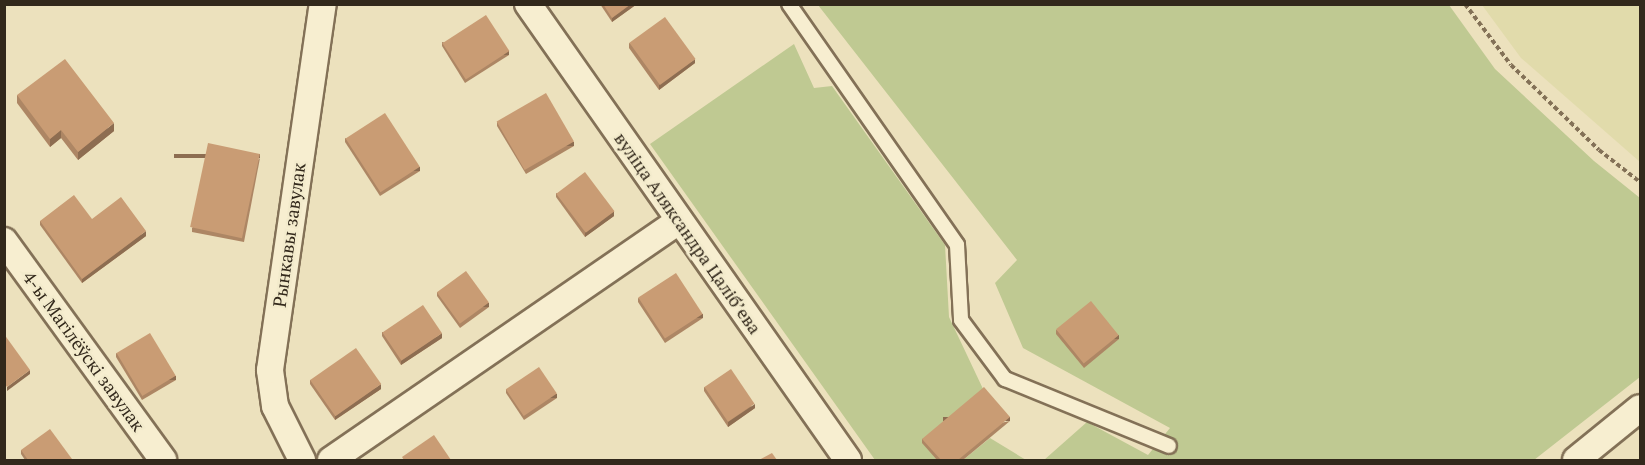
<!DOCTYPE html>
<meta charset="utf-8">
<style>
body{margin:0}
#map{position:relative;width:1645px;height:465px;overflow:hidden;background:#ece1bd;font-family:"PT Serif",serif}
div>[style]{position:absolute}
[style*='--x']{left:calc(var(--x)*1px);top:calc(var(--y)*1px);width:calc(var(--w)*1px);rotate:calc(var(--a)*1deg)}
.farmland>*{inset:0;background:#e1dbab}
.green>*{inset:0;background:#bfc992}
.path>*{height:4px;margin-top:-2px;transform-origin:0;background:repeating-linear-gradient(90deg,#837157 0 4.5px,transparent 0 7.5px)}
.roads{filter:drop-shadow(2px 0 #837157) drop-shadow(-2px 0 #837157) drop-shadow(0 2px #837157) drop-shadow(0 -2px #837157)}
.service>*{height:14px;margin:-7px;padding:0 7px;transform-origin:7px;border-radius:7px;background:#f7eed0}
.minor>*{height:26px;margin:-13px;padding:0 13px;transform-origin:13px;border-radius:13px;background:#f7eed0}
.wall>*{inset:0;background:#ad8664}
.shaded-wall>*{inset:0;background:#8d6d51;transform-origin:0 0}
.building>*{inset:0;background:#c99c74;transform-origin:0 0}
span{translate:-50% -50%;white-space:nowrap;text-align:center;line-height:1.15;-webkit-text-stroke:5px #f3ebcc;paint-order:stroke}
.street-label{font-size:18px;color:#32281b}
.frame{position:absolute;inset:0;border:6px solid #32281b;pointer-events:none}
</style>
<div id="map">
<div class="farmland">
<i style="clip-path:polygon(1482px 5px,1640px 5px,1640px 162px,1521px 58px)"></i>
</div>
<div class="green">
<i style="clip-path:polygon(818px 5px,1449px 5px,1495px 69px,1594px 161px,1640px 198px,1640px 377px,1534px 460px,1044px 460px,1087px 422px,1148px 455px,1170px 428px,1023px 348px,995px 283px,1017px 260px)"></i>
<i style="clip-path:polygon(794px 44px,814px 88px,832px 86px,945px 245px,949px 317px,984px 391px,937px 460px,875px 460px,650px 144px)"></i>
<i style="clip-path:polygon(990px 438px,1026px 460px,963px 460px)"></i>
</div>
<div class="path">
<i style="--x:1465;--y:4;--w:76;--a:53"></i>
<i style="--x:1511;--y:65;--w:122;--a:44"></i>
<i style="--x:1599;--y:150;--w:52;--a:38"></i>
</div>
<div class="roads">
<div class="service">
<i style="--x:789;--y:4;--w:294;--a:55.1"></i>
<i style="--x:957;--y:245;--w:75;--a:86.9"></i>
<i style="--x:961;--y:320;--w:74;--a:53.3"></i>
<i style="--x:1005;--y:379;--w:177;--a:22.2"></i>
</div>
<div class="minor">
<i style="--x:528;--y:4;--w:557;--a:54.94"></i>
<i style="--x:4;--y:241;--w:271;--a:54"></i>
<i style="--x:302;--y:460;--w:60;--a:-116.6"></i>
<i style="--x:275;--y:406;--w:36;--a:-98"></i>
<i style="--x:270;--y:370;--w:370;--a:-81.8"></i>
<i style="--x:331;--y:460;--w:422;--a:-34.5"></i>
<i style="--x:1576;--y:460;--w:82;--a:-39.1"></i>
</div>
</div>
<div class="wall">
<i style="clip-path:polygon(600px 4px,637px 4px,612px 22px)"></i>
<i style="clip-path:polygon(442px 42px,509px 55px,465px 83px,442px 46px)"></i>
<i style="clip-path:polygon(629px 43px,695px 63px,659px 90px,629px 48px)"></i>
<i style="clip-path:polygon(17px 95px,114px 131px,78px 160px,61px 138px,50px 147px,17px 103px)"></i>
<i style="clip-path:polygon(497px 122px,574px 146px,526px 174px,497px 126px)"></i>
<i style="clip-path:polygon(345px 138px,420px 171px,380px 196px,345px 142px)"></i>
<i style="clip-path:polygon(260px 158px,244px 242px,192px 232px,192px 228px)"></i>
<i style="clip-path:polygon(556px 193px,614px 216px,585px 237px,556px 197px)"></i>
<i style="clip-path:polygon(92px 219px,146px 236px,82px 283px,40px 225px,40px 221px)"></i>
<i style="clip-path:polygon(437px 292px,489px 307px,460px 328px,437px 296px)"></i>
<i style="clip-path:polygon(638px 298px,703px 318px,665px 343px,638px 302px)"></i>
<i style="clip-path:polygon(1056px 330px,1119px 339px,1084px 368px,1056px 334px)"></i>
<i style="clip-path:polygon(382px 332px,442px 338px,401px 365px,382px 336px)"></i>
<i style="clip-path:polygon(116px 353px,176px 380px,142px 400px,116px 357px)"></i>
<i style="clip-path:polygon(310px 380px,381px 389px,335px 420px,310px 384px)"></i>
<i style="clip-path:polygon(704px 387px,755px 408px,728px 427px,704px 391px)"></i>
<i style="clip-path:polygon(506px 389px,557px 398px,524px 420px,506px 393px)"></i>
<i style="clip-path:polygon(1010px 421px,963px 460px,937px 460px,922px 443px,922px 439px)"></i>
<i style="clip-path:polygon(21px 450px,72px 460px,25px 460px,21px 454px)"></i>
</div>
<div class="shaded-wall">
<i style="clip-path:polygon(631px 4px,637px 4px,612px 22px,612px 18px)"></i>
<i style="left:509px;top:51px;width:4px;height:52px;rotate:90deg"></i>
<i style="clip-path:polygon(695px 59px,695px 63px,659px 90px,659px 85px)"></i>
<i style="clip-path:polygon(114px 123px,114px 131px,78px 160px,78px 152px)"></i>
<i style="clip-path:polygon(61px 130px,61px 138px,50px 147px,50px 139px)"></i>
<i style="left:574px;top:142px;width:4px;height:56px;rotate:90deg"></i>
<i style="left:260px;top:154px;width:4px;height:86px;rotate:90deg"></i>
<i style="left:420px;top:167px;width:4px;height:47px;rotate:90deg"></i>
<i style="clip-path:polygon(614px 211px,614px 216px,585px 237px,585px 232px)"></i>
<i style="clip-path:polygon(146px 231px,146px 236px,82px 283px,82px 279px)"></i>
<i style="left:489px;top:303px;width:4px;height:36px;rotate:90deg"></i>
<i style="left:703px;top:314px;width:4px;height:45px;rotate:90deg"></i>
<i style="clip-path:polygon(442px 333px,442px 338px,401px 365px,401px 361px)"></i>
<i style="left:1119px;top:335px;width:4px;height:45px;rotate:90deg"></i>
<i style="clip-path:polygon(30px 370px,30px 374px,7px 391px,7px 387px)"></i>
<i style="left:176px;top:376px;width:4px;height:39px;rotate:90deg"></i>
<i style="clip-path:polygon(381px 384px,381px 389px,335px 420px,335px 416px)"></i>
<i style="left:557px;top:394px;width:4px;height:40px;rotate:90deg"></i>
<i style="clip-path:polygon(755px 404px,755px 408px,728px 427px,728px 422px)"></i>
<i style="left:1010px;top:417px;width:4px;height:67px;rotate:90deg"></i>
</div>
<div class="building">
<i style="clip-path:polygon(603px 4px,631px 4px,612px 18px)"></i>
<i style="left:486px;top:15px;width:43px;height:52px;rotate:57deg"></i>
<i style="left:665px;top:17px;width:52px;height:44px;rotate:54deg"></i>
<i style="clip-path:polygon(65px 59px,114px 123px,78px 152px,61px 130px,50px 139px,17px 95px)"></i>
<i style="left:546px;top:93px;width:56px;height:57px;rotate:60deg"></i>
<i style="left:385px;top:113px;width:64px;height:47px;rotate:57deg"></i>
<i style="left:208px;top:143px;width:53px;height:86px;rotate:12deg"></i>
<i style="left:585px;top:172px;width:49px;height:36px;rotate:53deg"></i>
<i style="clip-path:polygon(74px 195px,92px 219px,121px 197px,146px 231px,82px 279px,40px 221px)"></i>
<i style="left:466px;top:271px;width:39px;height:36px;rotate:54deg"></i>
<i style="left:676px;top:273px;width:49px;height:45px;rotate:57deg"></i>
<i style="left:1091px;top:301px;width:44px;height:45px;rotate:51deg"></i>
<i style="left:423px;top:305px;width:34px;height:49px;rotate:56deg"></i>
<i style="left:150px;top:333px;width:50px;height:39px;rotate:59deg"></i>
<i style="clip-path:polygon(4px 334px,30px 370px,7px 387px,4px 383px)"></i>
<i style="left:356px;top:348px;width:44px;height:56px;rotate:55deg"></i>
<i style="left:539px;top:367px;width:32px;height:40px;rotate:56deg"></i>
<i style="left:731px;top:369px;width:42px;height:32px;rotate:56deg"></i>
<i style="clip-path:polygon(984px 387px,1010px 417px,958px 460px,941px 460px,922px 439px)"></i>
<i style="clip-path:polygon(50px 429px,72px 459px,70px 460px,28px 460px,21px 450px)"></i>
<i style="clip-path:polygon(434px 435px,451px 460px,404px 460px,402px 457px)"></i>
<i style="clip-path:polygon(772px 453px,777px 460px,759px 460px)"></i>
</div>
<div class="street-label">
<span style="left:688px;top:233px;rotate:55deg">вуліца Аляксандра Цалібʼева</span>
<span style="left:289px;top:235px;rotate:-82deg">Рынкавы завулак</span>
<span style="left:84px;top:351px;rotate:54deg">4-ы Магілёўскі завулак</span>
</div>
<div class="frame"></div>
</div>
